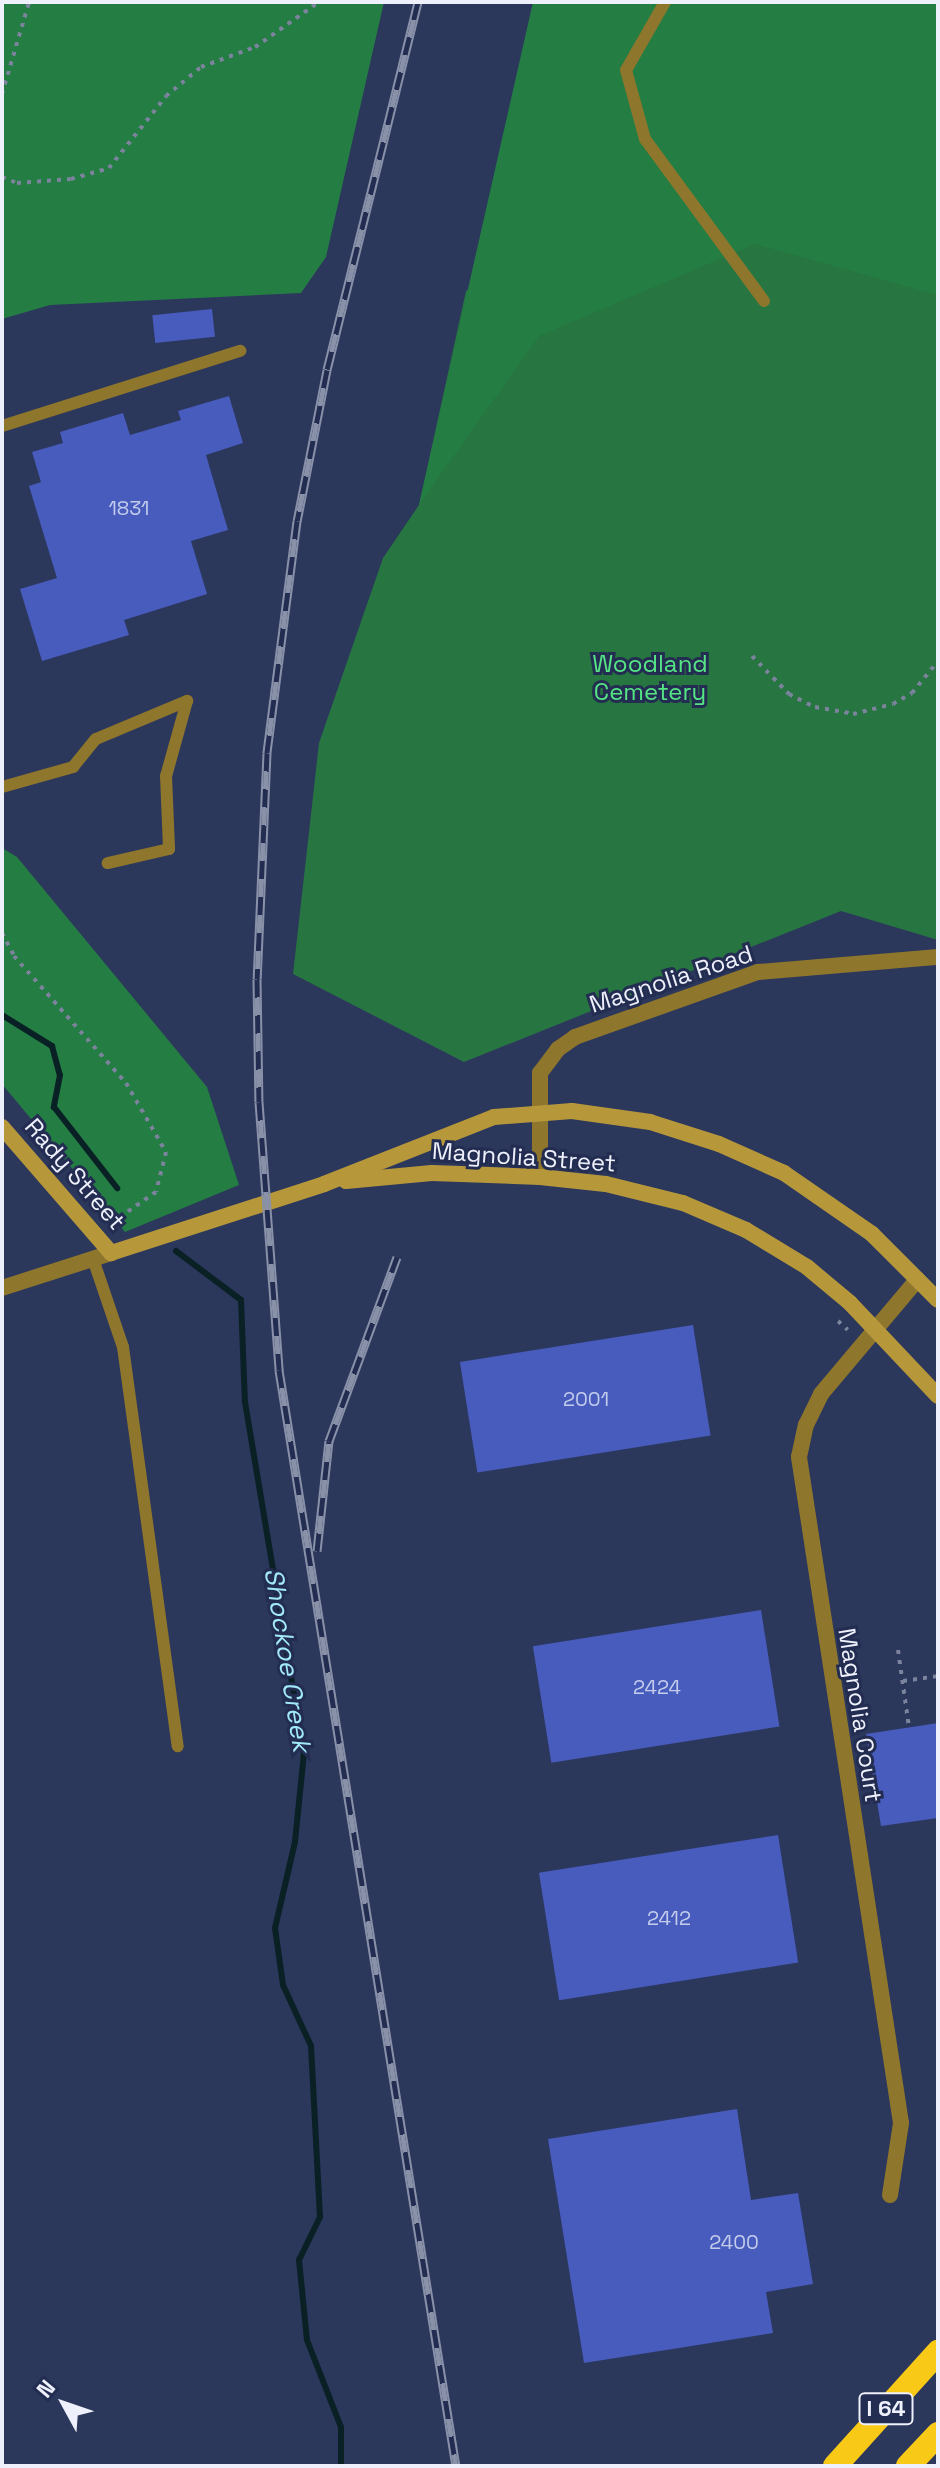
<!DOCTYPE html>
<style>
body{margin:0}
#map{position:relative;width:940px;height:2468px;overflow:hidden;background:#2c375c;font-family:"Space Grotesk",sans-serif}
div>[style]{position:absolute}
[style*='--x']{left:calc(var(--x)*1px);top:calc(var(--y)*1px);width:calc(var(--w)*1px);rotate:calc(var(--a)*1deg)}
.green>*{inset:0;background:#277541}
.forest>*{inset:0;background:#247d43}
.stream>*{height:6px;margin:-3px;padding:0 3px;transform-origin:3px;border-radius:3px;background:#092125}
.building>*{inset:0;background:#475cbd;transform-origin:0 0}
.path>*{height:4px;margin-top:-2px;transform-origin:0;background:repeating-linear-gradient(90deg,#7b839d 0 4px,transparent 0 10px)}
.service>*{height:12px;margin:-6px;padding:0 6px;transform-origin:6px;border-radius:6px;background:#8e762c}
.minor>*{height:16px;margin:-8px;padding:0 8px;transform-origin:8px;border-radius:8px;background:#8e762c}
.tertiary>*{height:16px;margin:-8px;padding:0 8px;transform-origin:8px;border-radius:8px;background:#8e762c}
.secondary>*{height:16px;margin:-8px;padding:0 8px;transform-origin:8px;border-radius:8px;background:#b6983b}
.motorway>*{height:24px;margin:-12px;padding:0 12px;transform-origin:12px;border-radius:12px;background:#f9c917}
.rail>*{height:9px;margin-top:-4.5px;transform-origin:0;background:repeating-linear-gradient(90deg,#232c51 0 18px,#8991a9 0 36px);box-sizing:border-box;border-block:2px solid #8991a9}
span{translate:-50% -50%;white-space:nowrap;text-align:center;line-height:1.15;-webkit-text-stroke:6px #232c51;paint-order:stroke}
.number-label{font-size:20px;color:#c4ccec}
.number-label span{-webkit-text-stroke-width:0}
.shield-label span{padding:2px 6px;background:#232c51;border:2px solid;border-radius:6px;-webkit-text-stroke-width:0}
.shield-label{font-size:22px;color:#eef1fb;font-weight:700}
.park-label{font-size:24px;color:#55e584}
.street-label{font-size:24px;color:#eef1fb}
.water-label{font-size:26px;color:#a2eaf8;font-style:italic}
.frame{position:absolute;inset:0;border:4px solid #eef1fb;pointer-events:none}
.north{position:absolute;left:24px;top:2364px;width:80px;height:80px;-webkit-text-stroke:6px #232c51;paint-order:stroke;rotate:310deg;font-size:22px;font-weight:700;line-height:32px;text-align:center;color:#eef1fb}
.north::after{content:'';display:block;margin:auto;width:28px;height:36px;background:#eef1fb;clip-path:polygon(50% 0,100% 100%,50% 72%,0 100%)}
</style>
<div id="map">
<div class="green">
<i style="clip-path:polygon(938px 2px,938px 940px,841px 911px,464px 1062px,293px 974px,319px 743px,383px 558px,419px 505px,466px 291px)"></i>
</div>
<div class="forest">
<i style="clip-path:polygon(2px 2px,384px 2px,326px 257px,301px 293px,50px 305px,2px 319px)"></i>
<i style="clip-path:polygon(533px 2px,938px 2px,938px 295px,755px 244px,539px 336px,419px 505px)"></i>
<i style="clip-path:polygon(2px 848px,17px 857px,207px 1087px,239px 1185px,125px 1232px,2px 1084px)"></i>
</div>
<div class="stream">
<i style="--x:2;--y:1015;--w:59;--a:31.8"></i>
<i style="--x:52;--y:1046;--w:30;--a:75"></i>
<i style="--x:60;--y:1075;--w:33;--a:101"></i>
<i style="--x:54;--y:1107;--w:103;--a:52.1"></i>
<i style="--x:176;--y:1251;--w:81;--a:37"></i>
<i style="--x:241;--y:1300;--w:102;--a:87.8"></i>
<i style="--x:245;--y:1402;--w:356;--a:80.5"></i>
<i style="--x:304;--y:1753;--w:89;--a:95.8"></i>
<i style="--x:295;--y:1842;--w:88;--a:103.1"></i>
<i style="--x:275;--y:1928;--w:58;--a:82"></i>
<i style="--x:283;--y:1985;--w:67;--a:65.3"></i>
<i style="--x:311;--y:2046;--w:171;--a:87"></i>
<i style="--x:320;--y:2217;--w:48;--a:116"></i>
<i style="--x:299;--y:2260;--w:80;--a:84.3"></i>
<i style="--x:307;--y:2340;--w:93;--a:68.7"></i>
<i style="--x:341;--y:2427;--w:39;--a:90"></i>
</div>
<div class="building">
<i style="left:212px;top:309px;width:28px;height:60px;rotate:84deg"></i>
<i style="clip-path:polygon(229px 396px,243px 443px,206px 455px,228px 530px,191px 541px,207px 594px,124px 620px,129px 635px,42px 661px,20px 589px,57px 578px,29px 486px,41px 482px,32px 452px,63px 443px,60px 432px,123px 413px,130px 435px,181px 420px,178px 411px)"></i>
<i style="left:693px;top:1325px;width:112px;height:236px;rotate:81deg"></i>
<i style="left:761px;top:1610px;width:118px;height:231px;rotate:81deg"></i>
<i style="clip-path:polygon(938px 1723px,938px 1818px,881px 1826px,866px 1734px)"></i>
<i style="left:778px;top:1835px;width:129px;height:242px;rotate:81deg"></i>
<i style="clip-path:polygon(737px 2109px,751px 2200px,798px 2193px,813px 2284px,766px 2292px,773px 2333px,584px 2363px,548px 2139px)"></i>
</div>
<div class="path">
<i style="--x:2;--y:94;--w:96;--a:-73.6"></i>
<i style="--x:2;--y:177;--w:16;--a:22"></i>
<i style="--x:17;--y:183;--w:54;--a:-4.2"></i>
<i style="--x:71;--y:179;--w:40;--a:-16"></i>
<i style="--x:109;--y:168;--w:92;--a:-51.6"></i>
<i style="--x:166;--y:96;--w:45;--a:-39.6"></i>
<i style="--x:201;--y:67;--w:58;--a:-20.3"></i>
<i style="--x:255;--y:47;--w:78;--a:-35.1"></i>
<i style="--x:752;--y:656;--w:53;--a:45.8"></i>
<i style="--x:789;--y:694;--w:29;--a:27"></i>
<i style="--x:815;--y:707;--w:39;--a:10"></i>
<i style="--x:853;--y:714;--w:41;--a:-14"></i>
<i style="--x:893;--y:704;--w:22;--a:-30"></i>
<i style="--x:912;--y:693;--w:41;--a:-50.9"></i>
<i style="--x:2;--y:933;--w:26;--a:62"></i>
<i style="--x:14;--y:956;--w:169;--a:48.6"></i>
<i style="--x:126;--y:1083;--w:80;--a:59.9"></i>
<i style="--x:166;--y:1152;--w:41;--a:104"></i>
<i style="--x:156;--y:1192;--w:56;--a:145.2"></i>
<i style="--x:838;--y:1321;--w:13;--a:42"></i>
<i style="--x:898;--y:1650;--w:78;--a:81.9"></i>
<i style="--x:903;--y:1681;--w:35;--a:-8"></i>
</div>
<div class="service">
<i style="--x:665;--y:2;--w:78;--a:119.8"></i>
<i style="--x:626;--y:70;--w:72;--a:74.6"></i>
<i style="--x:645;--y:139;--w:201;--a:53.7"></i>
<i style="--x:2;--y:426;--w:250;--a:-17.5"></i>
<i style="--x:2;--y:787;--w:74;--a:-15.7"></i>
<i style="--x:73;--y:767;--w:36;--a:-51"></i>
<i style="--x:96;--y:739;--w:99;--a:-22.7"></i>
<i style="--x:187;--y:701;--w:78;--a:105.6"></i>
<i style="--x:166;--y:776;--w:73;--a:87.6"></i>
<i style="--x:169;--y:849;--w:63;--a:167.1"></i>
<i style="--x:93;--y:1259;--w:93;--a:71.2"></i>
<i style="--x:123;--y:1347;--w:403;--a:82.2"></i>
</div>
<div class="minor">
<i style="--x:540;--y:1177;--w:104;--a:-90"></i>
<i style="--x:540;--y:1073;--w:30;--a:-53"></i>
<i style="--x:558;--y:1049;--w:21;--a:-35"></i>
<i style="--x:575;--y:1037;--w:194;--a:-19.6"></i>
<i style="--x:758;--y:972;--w:181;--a:-4.8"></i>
<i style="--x:890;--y:2195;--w:73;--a:-81.3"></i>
<i style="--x:901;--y:2123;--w:674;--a:-98.71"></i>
<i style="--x:799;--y:1457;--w:33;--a:-78"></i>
<i style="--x:806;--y:1425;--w:34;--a:-64"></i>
<i style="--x:821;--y:1394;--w:150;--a:-49.9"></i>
</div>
<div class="tertiary">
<i style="--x:2;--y:1288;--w:114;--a:-17.8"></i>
</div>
<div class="secondary">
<i style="--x:2;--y:1127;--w:167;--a:49.1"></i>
<i style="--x:111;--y:1253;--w:224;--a:-17.9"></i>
<i style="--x:324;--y:1184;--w:183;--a:-21.5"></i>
<i style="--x:494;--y:1117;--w:78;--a:-4.4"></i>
<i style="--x:572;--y:1111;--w:79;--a:8"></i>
<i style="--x:650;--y:1122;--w:72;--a:17.7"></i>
<i style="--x:719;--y:1144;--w:71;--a:24"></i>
<i style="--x:784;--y:1173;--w:107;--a:34.7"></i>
<i style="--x:872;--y:1234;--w:93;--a:45"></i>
<i style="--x:346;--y:1181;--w:86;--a:-5.3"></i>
<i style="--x:432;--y:1173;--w:108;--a:2.1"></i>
<i style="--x:540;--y:1177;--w:66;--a:6.1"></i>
<i style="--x:606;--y:1184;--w:79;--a:13.9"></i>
<i style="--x:683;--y:1203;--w:69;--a:23.2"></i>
<i style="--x:746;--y:1230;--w:71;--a:31.2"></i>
<i style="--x:807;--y:1267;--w:56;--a:39.9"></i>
<i style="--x:850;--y:1303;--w:128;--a:46.6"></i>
</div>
<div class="motorway">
<i style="--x:835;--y:2466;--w:154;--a:-47.9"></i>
<i style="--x:908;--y:2466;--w:44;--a:-46.8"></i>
</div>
<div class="rail">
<i style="--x:418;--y:2;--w:379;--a:103.9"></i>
<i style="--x:327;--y:370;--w:154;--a:101.2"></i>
<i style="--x:297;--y:521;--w:234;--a:97.4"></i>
<i style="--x:267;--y:753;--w:226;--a:92.5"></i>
<i style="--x:257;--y:979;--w:123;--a:89.1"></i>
<i style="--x:259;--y:1102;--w:269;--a:85.7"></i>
<i style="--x:279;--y:1370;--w:1110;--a:80.83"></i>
<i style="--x:317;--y:1551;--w:111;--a:-83.8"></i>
<i style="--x:329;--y:1441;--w:196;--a:-69.7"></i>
</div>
<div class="number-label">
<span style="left:129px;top:508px">1831</span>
<span style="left:586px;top:1399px">2001</span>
<span style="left:657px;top:1687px">2424</span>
<span style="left:669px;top:1918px">2412</span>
<span style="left:734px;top:2242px">2400</span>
</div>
<div class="shield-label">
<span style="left:886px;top:2409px">I 64</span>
</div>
<div class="park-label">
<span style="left:650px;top:678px">Woodland<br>Cemetery</span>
</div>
<div class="street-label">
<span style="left:671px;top:979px;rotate:-18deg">Magnolia Road</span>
<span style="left:524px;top:1157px;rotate:4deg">Magnolia Street</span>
<span style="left:75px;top:1174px;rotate:49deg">Rady Street</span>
<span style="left:860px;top:1715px;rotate:81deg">Magnolia Court</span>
</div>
<div class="water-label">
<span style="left:287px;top:1660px;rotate:81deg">Shockoe Creek</span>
</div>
<div class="frame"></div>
<div class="north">N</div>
</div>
